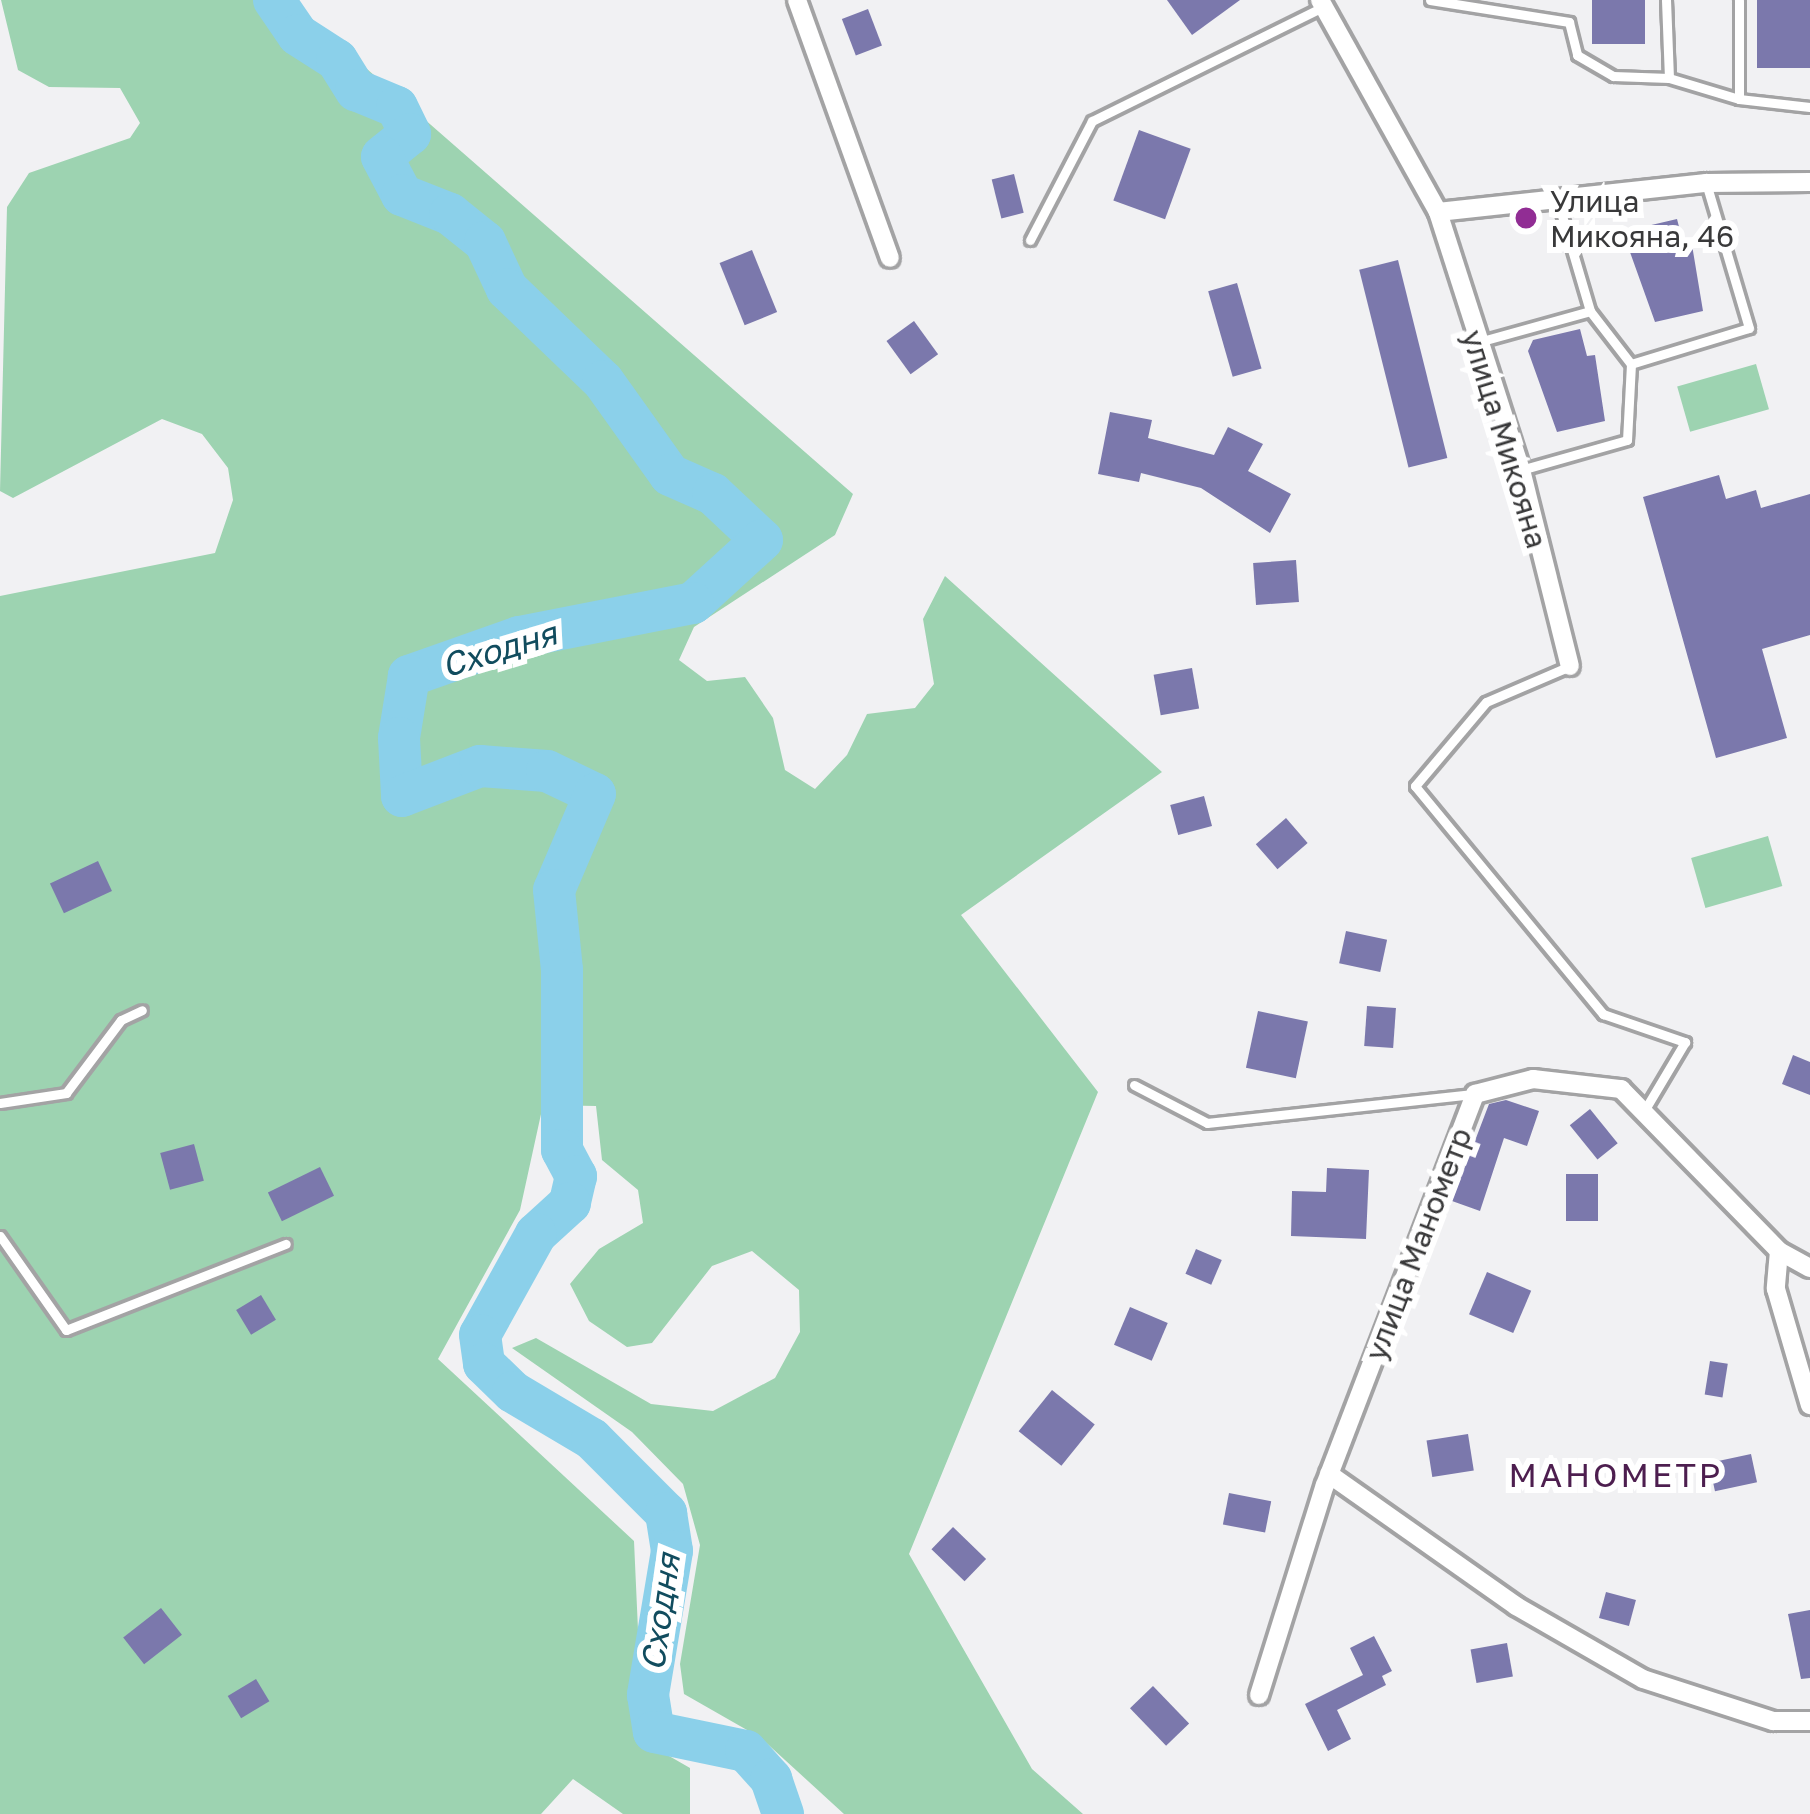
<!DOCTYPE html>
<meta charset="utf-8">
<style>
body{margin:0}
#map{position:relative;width:1810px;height:1814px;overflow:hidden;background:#f1f1f3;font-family:"Golos Text",sans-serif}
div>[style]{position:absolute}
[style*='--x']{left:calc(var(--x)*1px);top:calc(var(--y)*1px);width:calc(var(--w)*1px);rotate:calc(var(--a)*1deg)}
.green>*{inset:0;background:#9dd3b1;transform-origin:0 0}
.stream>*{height:8px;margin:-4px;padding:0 4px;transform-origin:4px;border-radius:4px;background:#8bd0ea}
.river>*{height:42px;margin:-21px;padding:0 21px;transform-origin:21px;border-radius:21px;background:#8bd0ea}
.building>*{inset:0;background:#7b78ac;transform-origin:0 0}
.roads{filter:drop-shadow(3px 0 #a3a3a4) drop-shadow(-3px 0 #a3a3a4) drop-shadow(0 3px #a3a3a4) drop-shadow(0 -3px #a3a3a4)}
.service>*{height:9px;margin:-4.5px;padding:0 4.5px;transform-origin:4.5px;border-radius:4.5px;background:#fff}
.minor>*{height:18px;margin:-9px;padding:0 9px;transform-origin:9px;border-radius:9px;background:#fff}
.dots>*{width:33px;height:33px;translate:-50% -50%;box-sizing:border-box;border:6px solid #fff;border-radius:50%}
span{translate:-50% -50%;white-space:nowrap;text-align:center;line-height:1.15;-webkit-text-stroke:12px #fff;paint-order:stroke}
.poi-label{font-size:30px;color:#39393a}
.left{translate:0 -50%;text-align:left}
.street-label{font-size:30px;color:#39393a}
.water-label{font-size:33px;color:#114c5e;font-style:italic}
.neighbourhood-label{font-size:33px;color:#4d1e4f;letter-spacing:3px}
</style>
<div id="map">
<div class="green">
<i style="clip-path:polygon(1px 0,288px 0,853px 494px,835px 535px,694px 627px,679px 660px,707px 681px,745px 677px,773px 718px,785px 770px,815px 789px,847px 755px,867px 714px,915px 708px,934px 684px,923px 619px,945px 576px,1162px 772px,961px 915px,1098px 1092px,909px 1554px,1032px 1769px,1083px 1814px,844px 1814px,761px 1738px,684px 1694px,680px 1664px,700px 1545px,683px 1484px,632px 1432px,512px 1348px,536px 1338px,651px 1404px,713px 1411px,775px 1378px,800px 1332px,799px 1290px,752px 1251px,712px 1266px,652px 1343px,627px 1347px,589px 1321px,570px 1284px,599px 1249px,643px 1223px,638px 1190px,602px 1160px,596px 1106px,543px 1105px,520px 1210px,438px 1359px,634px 1541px,643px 1741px,690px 1768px,690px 1814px,623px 1814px,573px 1779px,541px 1814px,0 1814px,0 596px,215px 553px,233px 500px,228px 468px,202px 434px,162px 419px,13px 498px,0 491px,7px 207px,29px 173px,130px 138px,140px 123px,120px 88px,49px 87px,18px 70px)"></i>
<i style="left:1756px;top:364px;width:47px;height:82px;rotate:74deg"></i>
<i style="left:1768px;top:836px;width:52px;height:80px;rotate:74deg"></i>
</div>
<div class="stream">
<i style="--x:784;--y:1812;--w:6;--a:18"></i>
</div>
<div class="river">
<i style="--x:274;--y:0;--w:42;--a:55.6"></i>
<i style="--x:298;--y:35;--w:46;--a:32.7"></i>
<i style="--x:337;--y:60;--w:36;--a:58"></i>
<i style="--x:356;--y:90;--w:44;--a:22.5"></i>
<i style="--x:397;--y:107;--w:30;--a:64"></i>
<i style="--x:410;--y:134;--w:36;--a:141"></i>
<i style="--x:382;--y:157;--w:43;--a:62.2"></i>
<i style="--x:402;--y:195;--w:52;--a:21.6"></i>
<i style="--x:450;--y:214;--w:45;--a:38.7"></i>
<i style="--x:485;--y:242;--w:52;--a:64.9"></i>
<i style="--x:507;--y:289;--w:133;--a:43.8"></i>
<i style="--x:603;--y:381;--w:115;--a:54.5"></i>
<i style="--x:670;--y:475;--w:47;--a:23.8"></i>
<i style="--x:713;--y:494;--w:67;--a:43.2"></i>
<i style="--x:762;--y:540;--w:93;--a:137.6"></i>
<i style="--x:693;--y:603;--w:177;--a:168.9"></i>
<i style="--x:519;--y:637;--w:117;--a:160.5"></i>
<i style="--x:409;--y:676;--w:63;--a:99.2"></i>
<i style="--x:399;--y:738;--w:58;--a:87"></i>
<i style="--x:402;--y:796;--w:84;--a:-21"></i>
<i style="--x:480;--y:766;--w:67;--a:4.3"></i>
<i style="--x:547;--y:771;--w:53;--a:25.6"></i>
<i style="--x:595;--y:794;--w:104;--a:113.1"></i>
<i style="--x:554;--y:890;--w:80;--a:84.3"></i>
<i style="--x:562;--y:970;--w:180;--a:90"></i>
<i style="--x:562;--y:1150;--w:30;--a:62"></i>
<i style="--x:576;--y:1176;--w:28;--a:103"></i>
<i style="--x:570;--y:1203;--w:46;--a:137.6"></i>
<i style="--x:536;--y:1234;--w:115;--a:119"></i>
<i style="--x:480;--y:1335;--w:29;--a:82"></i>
<i style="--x:484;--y:1364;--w:40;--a:44"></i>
<i style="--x:513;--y:1392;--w:92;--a:30.7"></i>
<i style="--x:592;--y:1439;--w:105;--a:45"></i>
<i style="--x:666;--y:1513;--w:38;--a:81"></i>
<i style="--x:672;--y:1551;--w:146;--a:99.5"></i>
<i style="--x:648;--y:1695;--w:37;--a:81"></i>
<i style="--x:654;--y:1732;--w:94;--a:11.7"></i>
<i style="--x:746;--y:1751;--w:38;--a:48"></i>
<i style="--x:771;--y:1779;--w:37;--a:71"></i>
</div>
<div class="building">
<i style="clip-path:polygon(1167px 0,1240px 0,1192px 35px)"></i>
<i style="left:1592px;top:0;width:53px;height:44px"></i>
<i style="left:1757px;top:0;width:53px;height:68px"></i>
<i style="left:868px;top:9px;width:39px;height:28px;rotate:69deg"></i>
<i style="left:1139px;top:130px;width:55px;height:75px;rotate:20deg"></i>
<i style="left:1014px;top:174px;width:40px;height:23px;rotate:76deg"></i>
<i style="clip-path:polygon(1677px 219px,1684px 246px,1692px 245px,1703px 311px,1655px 322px,1626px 241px,1630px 230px)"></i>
<i style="left:752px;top:250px;width:67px;height:35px;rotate:68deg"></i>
<i style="left:1398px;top:260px;width:204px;height:40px;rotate:76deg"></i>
<i style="left:1237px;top:283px;width:89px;height:30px;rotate:74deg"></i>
<i style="left:914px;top:321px;width:41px;height:34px;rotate:54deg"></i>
<i style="clip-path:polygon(1580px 329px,1587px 356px,1595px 355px,1605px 421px,1557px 432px,1528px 351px,1533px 340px)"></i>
<i style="clip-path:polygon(1110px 412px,1152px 420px,1148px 438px,1214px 455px,1228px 427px,1263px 444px,1248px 471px,1291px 494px,1270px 533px,1201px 488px,1141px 473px,1139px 482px,1098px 474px)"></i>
<i style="clip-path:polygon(1719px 475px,1726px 499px,1756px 490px,1761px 508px,1810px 494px,1810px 635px,1762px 649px,1787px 738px,1716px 758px,1643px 497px)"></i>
<i style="left:1296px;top:560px;width:42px;height:43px;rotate:86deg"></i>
<i style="left:1192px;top:668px;width:41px;height:39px;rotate:80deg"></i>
<i style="left:1204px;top:796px;width:31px;height:35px;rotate:75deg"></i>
<i style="left:1286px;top:818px;width:33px;height:40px;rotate:49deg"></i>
<i style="left:98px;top:861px;width:33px;height:53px;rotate:65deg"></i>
<i style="left:1346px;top:931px;width:42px;height:33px;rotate:12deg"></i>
<i style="left:1367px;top:1006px;width:29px;height:40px;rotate:4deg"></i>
<i style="left:1258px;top:1011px;width:51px;height:58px;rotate:12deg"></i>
<i style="clip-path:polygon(1793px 1055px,1810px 1062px,1810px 1095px,1782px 1084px)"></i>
<i style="clip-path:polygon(1506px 1100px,1539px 1111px,1527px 1146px,1504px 1138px,1480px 1211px,1452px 1201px,1489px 1104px)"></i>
<i style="left:1590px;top:1109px;width:44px;height:26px;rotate:51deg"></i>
<i style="left:194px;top:1144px;width:38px;height:35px;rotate:75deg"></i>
<i style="left:320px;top:1167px;width:32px;height:58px;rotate:64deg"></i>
<i style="clip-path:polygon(1327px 1168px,1369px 1170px,1366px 1239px,1291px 1236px,1292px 1191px,1326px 1192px)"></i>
<i style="left:1566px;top:1174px;width:32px;height:47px"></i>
<i style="left:1196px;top:1249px;width:28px;height:27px;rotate:23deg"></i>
<i style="left:1487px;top:1272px;width:48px;height:46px;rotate:23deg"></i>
<i style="left:261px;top:1295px;width:29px;height:29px;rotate:59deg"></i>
<i style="left:1130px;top:1307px;width:41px;height:41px;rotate:23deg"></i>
<i style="left:1710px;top:1361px;width:18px;height:34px;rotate:9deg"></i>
<i style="left:1052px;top:1390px;width:55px;height:53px;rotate:39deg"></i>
<i style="left:1468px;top:1434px;width:37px;height:42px;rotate:81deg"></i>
<i style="left:1751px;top:1454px;width:29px;height:43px;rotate:78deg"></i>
<i style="left:1229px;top:1493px;width:43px;height:32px;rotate:11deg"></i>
<i style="left:953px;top:1527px;width:46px;height:31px;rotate:44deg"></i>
<i style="left:1606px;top:1592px;width:31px;height:27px;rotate:15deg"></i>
<i style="left:161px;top:1608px;width:34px;height:48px;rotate:52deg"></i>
<i style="clip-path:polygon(1810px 1610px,1810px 1678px,1801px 1679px,1788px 1614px)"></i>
<i style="clip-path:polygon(1374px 1636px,1392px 1671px,1382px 1676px,1386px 1685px,1337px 1710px,1351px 1739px,1328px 1751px,1305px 1704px,1363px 1675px,1350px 1648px)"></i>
<i style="left:1507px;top:1643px;width:34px;height:37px;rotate:80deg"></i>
<i style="left:256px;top:1679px;width:26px;height:33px;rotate:59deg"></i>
<i style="left:1153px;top:1686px;width:52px;height:32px;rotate:46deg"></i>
</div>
<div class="roads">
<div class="service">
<i style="--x:1430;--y:0;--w:141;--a:9"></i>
<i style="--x:1569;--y:22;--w:34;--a:76"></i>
<i style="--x:1577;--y:55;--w:42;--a:30.3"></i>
<i style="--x:1613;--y:76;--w:56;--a:2"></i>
<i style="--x:1669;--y:78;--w:73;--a:16.7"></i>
<i style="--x:1739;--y:99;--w:71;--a:6.4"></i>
<i style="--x:1666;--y:0;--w:78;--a:87.8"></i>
<i style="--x:1739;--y:99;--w:99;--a:-90"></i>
<i style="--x:1558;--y:202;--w:114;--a:73.6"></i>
<i style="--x:1030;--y:240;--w:134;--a:-62.5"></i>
<i style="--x:1092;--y:121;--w:258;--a:-26.3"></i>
<i style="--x:1482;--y:341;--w:112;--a:-15.5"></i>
<i style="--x:1590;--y:311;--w:67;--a:52.3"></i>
<i style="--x:1631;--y:364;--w:76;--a:93"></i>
<i style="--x:1627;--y:440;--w:110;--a:164.2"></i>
<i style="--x:1631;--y:364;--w:123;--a:-17"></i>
<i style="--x:1749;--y:328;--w:151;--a:-106.5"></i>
<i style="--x:1570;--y:666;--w:91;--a:156.8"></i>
<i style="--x:1486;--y:702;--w:110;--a:130.2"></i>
<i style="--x:1415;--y:786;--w:296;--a:50.5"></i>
<i style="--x:1603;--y:1014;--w:87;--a:18.9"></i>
<i style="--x:1685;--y:1042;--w:80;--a:120.7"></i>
<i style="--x:1134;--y:1085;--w:82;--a:27.5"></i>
<i style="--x:1207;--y:1123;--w:270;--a:-6.2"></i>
<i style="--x:0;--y:1103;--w:67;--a:-8.6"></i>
<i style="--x:66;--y:1093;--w:91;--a:-53"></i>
<i style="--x:121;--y:1020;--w:23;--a:-25"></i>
<i style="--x:0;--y:1236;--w:115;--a:54.9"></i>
<i style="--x:66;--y:1330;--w:236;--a:-21.4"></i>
</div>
<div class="minor">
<i style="--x:797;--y:0;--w:274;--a:70.2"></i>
<i style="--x:1320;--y:0;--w:243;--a:60.9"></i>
<i style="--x:1438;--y:212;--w:270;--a:-6.2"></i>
<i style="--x:1706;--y:183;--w:104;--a:-0.6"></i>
<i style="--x:1438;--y:212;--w:271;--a:72.2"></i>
<i style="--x:1521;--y:470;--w:202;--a:76"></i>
<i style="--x:1779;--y:1251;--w:38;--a:95"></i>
<i style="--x:1776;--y:1289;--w:121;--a:73.7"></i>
<i style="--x:1329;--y:1474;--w:229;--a:35.2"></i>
<i style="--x:1516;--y:1606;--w:146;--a:29.9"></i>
<i style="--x:1643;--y:1679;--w:137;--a:17.9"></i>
<i style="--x:1773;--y:1721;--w:37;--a:0"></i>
<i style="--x:1259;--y:1695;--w:220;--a:-72.6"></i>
<i style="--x:1325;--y:1485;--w:419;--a:-69"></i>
<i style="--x:1475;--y:1094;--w:60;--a:-14.5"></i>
<i style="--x:1533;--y:1079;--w:89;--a:6.5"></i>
<i style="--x:1621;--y:1089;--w:226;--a:45.7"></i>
<i style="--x:1779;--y:1251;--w:35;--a:29"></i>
</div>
</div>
<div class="dots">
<i style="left:1526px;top:218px;background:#912d94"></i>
</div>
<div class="poi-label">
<span class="left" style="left:1550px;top:218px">Улица<br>Микояна, 46</span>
</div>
<div class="street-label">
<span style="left:1505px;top:439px;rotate:73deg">улица Микояна</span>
<span style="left:1418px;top:1244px;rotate:-69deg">улица Манометр</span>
</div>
<div class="water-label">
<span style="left:499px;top:649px;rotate:-17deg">Сходня</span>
<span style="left:660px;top:1612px;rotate:-82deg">Сходня</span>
</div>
<div class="neighbourhood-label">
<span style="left:1616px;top:1475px">МАНОМЕТР</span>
</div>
</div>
